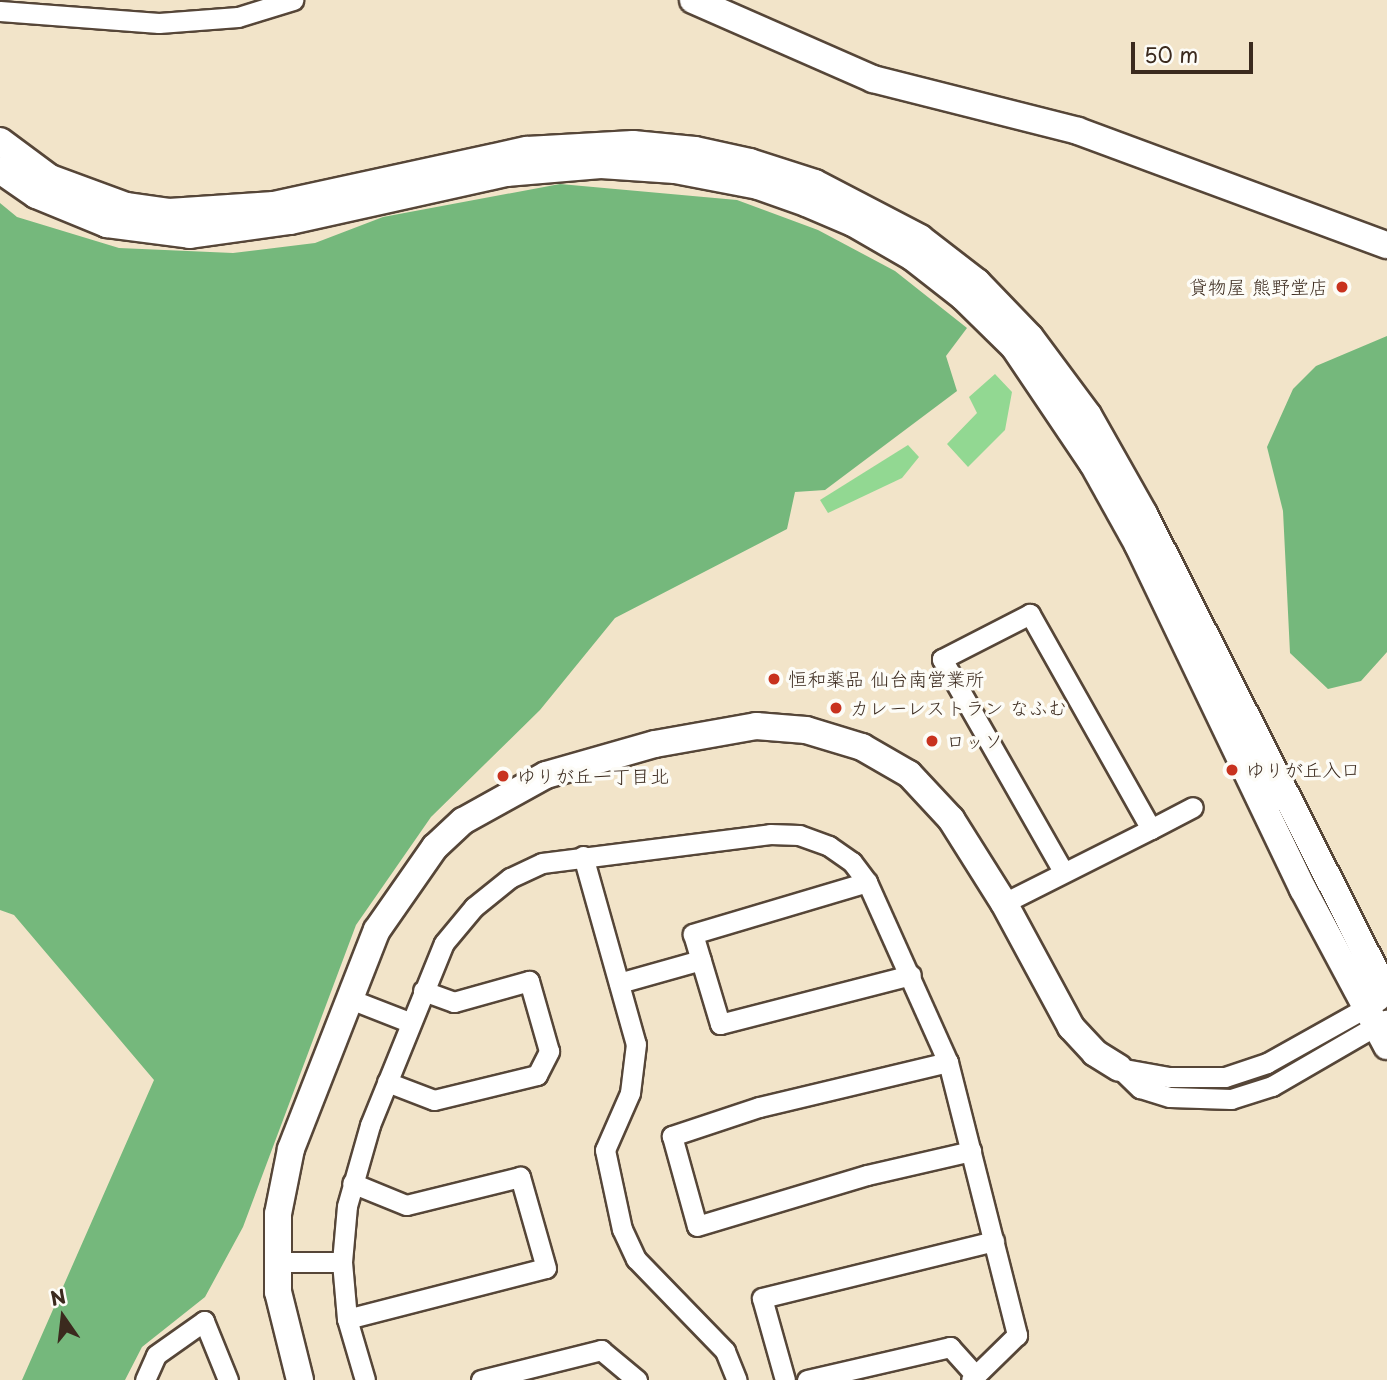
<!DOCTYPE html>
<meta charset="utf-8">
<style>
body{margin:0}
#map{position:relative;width:1387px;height:1380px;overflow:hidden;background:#f2e4c9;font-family:"Playpen Sans","Klee One",sans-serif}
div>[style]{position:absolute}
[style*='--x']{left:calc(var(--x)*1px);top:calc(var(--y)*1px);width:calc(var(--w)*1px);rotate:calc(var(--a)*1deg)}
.green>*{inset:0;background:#92d892}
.forest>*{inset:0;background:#75b87c}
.roads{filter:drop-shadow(2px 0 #564638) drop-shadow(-2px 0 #564638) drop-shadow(0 2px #564638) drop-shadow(0 -2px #564638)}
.street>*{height:19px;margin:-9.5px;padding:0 9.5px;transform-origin:9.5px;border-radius:9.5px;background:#fff}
.secondary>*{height:26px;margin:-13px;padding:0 13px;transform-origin:13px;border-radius:13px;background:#fff}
.dots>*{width:19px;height:19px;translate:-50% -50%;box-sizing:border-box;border:4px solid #fdfcf7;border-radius:50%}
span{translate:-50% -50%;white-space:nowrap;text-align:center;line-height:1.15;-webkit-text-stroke:7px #fdfcf7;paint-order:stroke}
.poi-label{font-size:19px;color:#3b2a1e}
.right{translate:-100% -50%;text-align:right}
.left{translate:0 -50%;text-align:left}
.north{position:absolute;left:28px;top:1282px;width:70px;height:70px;-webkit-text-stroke:5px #fdfcf7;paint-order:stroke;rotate:346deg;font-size:19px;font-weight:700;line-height:28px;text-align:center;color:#3b2a1e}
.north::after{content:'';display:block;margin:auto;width:24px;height:32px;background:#3b2a1e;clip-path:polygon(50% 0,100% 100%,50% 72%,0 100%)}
.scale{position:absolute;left:1131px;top:42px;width:122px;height:32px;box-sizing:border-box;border:4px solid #3b2a1e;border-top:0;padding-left:9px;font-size:21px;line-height:24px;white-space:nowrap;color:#3b2a1e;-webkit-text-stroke:5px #fdfcf7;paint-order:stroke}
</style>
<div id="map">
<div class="green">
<i style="clip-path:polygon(995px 374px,1012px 392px,1005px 430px,968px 467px,947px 444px,977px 413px,969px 397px)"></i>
<i style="clip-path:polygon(908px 445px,919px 457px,902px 478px,828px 513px,820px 500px)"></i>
</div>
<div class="forest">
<i style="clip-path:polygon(560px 184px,737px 200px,818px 230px,895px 271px,967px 328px,946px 356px,957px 391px,825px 490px,795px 492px,787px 529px,615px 618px,540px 710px,431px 817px,356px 925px,243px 1227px,205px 1297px,142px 1347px,125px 1380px,22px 1380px,154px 1080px,14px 915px,0 910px,0 203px,17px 217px,119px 248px,233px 253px,315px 243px,383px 217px)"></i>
<i style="clip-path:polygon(1387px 336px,1387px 652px,1361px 681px,1328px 689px,1290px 653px,1283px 511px,1267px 447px,1293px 389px,1316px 366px)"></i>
</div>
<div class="roads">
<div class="street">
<i style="--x:0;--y:11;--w:159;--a:4.3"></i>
<i style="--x:159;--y:23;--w:79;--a:-4.3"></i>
<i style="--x:238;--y:17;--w:58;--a:-17.2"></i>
<i style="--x:1151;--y:829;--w:47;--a:-27.6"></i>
<i style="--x:583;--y:856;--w:195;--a:74.3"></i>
<i style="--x:636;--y:1044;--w:49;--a:97"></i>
<i style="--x:630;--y:1093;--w:62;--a:113.7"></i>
<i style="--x:605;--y:1150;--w:81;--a:77.9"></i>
<i style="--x:622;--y:1229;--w:33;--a:65"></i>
<i style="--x:636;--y:1259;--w:128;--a:45.9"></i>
<i style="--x:725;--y:1351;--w:31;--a:68"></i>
<i style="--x:867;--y:882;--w:182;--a:163.4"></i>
<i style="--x:693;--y:934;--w:94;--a:73.3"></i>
<i style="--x:720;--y:1024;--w:197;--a:-14.4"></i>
<i style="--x:1004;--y:903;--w:165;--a:-26.7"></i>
<i style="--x:1151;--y:829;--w:247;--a:-119.4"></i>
<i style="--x:1030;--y:614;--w:99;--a:152.9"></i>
<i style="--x:942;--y:659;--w:244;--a:60.3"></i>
<i style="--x:619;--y:983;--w:85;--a:-15.7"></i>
<i style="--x:350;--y:999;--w:63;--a:21.3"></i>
<i style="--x:948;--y:1062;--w:194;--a:166.6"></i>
<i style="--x:759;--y:1107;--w:92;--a:161.6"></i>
<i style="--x:672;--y:1136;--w:93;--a:74.5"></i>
<i style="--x:697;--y:1226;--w:177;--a:-16.7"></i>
<i style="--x:867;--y:1175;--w:107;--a:-13"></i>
<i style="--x:1119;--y:1068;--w:29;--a:44"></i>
<i style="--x:1140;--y:1088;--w:31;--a:17"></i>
<i style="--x:1170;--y:1097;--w:61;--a:1.9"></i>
<i style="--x:1231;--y:1099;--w:43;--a:-17.6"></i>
<i style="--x:1272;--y:1086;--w:132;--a:-30.1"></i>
<i style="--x:1119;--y:1068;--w:51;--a:10.2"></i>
<i style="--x:1169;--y:1077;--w:56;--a:0"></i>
<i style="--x:1225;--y:1077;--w:44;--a:-18.4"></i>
<i style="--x:1267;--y:1063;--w:127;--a:-29.2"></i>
<i style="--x:387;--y:1082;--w:50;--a:21"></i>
<i style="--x:434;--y:1100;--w:106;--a:-13.6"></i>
<i style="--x:537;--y:1075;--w:27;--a:-63"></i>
<i style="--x:549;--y:1051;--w:73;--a:-105.9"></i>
<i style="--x:529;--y:981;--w:78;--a:164.4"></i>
<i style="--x:454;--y:1002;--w:33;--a:-160"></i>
<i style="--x:277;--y:1262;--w:65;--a:0"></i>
<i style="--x:347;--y:1319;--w:205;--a:-14.4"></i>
<i style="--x:546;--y:1268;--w:95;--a:-105.9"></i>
<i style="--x:520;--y:1177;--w:117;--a:166.2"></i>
<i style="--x:406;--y:1205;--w:58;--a:-157.8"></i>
<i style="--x:145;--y:1380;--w:27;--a:-66"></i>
<i style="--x:156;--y:1355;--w:59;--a:-35.3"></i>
<i style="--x:204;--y:1321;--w:64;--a:67.9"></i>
<i style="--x:365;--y:1380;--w:64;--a:-106.4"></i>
<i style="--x:347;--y:1319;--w:57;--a:-95"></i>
<i style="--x:342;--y:1262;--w:56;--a:-84.9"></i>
<i style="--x:347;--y:1206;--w:84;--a:-74.1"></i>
<i style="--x:370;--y:1125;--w:196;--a:-67.9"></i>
<i style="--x:444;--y:943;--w:47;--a:-50.2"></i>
<i style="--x:474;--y:907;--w:46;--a:-38.9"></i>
<i style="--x:510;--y:878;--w:35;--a:-25"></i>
<i style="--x:542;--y:863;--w:230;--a:-7.2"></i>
<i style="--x:770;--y:834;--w:29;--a:2"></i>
<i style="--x:799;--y:835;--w:32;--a:20"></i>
<i style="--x:829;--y:846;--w:28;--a:35"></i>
<i style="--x:852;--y:862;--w:25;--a:53"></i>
<i style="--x:867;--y:882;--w:197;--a:65.8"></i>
<i style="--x:948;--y:1062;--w:282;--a:75.8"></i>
<i style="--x:1017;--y:1335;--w:64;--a:135.6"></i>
<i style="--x:481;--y:1380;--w:124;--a:-14"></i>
<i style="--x:601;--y:1350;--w:47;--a:39.8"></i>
<i style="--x:785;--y:1380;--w:85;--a:-105.7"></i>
<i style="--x:762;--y:1298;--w:239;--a:-13.8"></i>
<i style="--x:807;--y:1380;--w:147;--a:-13"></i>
<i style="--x:950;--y:1347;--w:38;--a:48"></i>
</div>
<div class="secondary">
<i style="--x:693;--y:0;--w:197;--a:23.7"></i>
<i style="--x:873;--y:79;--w:211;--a:14.2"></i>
<i style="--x:1078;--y:131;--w:329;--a:20.3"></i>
<i style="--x:0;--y:141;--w:62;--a:36.5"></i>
<i style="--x:50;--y:178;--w:81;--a:20.2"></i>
<i style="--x:126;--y:206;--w:43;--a:7.9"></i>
<i style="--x:169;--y:212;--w:105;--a:-3.8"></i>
<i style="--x:274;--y:205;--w:259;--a:-12.3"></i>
<i style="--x:527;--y:150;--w:106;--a:-3.2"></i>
<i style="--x:633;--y:144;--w:62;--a:5.5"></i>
<i style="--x:695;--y:150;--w:56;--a:12.3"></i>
<i style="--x:750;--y:162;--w:68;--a:17.9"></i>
<i style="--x:815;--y:183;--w:119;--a:27.6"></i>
<i style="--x:920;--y:238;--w:72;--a:37.7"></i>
<i style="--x:977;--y:282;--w:76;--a:46.1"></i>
<i style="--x:1030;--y:337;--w:97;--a:53.4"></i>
<i style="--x:1088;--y:415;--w:114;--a:60.5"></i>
<i style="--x:1144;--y:514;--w:538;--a:63.15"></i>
<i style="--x:0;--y:170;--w:44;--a:34.8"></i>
<i style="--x:36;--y:195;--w:77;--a:22.2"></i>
<i style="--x:107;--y:224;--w:84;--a:7.5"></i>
<i style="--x:190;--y:235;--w:101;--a:-8"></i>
<i style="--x:290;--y:221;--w:221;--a:-12.5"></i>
<i style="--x:506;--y:173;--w:95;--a:-4.8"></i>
<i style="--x:601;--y:165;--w:74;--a:3.9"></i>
<i style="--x:675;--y:170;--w:85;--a:10.9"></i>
<i style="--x:758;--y:186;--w:51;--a:19.5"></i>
<i style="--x:806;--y:203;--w:51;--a:23.1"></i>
<i style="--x:853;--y:223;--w:68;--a:30"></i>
<i style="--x:912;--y:257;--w:65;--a:38.1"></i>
<i style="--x:963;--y:297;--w:71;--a:44.4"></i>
<i style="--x:1014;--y:347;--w:141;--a:56"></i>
<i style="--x:1093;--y:464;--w:93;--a:60.9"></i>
<i style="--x:1138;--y:545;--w:382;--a:64.4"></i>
<i style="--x:1303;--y:889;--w:178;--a:61.9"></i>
<i style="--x:300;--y:1380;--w:91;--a:-104"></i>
<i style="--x:278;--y:1292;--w:78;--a:-90"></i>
<i style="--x:278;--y:1214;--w:66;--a:-78.7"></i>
<i style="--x:291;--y:1149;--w:235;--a:-68.6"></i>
<i style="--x:377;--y:930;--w:101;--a:-55.1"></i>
<i style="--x:435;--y:847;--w:38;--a:-43"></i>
<i style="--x:463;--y:821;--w:95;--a:-29"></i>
<i style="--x:546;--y:775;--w:113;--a:-15.9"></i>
<i style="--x:655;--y:744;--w:103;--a:-10.1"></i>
<i style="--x:756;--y:726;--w:50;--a:4.6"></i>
<i style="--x:806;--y:730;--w:59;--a:16.9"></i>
<i style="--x:862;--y:747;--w:54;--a:29.9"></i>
<i style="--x:909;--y:774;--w:62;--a:47"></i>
<i style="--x:951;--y:819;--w:99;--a:57.8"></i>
<i style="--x:1004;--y:903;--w:141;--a:61.6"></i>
<i style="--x:1071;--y:1027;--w:35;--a:47"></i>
<i style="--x:1095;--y:1053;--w:28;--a:32"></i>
</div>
</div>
<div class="dots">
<i style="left:1342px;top:287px;background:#c8321e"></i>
<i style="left:774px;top:679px;background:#c8321e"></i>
<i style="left:836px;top:708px;background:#c8321e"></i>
<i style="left:932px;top:741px;background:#c8321e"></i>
<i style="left:1232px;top:770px;background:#c8321e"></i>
<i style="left:503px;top:776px;background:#c8321e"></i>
</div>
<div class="poi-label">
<span class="right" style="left:1328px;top:287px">貸物屋 熊野堂店</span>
<span class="left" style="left:788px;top:679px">恒和薬品 仙台南営業所</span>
<span class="left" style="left:850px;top:708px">カレーレストラン なふむ</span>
<span class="left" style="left:946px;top:741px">ロッソ</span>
<span class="left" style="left:1246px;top:770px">ゆりが丘入口</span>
<span class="left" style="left:517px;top:776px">ゆりが丘一丁目北</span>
</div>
<div class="north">N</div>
<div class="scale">50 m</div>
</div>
